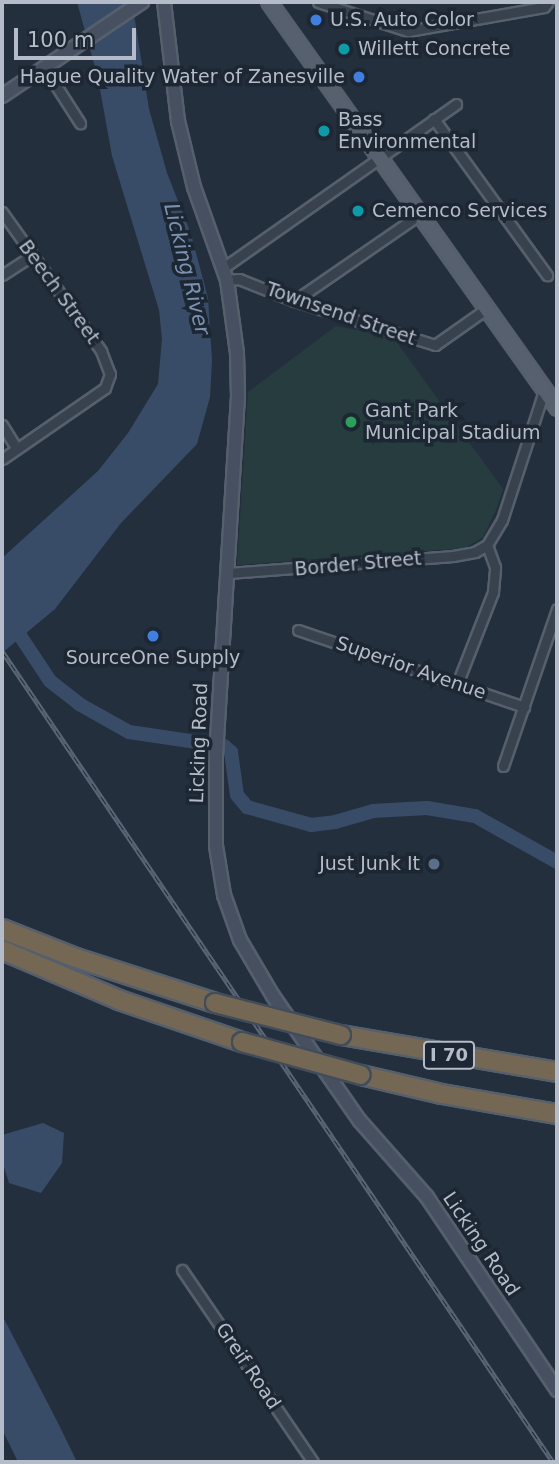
<!DOCTYPE html>
<style>
body{margin:0}
#map{position:relative;width:559px;height:1464px;overflow:hidden;background:#242f3e;font-family:"DejaVu Sans",sans-serif}
div>[style]{position:absolute}
[style*='--x']{left:calc(var(--x)*1px);top:calc(var(--y)*1px);width:calc(var(--w)*1px);rotate:calc(var(--a)*1deg)}
.green>*{inset:0;background:#263c3f}
.water>*{inset:0;background:#394c67}
.river>*{height:14px;margin:-7px;padding:0 7px;transform-origin:7px;border-radius:7px;background:#394c67}
.roads{filter:drop-shadow(2px 0 #565f6c) drop-shadow(-2px 0 #565f6c) drop-shadow(0 2px #565f6c) drop-shadow(0 -2px #565f6c)}
.street>*{height:9px;margin:-4.5px;padding:0 4.5px;transform-origin:4.5px;border-radius:4.5px;background:#38414e}
.secondary>*{height:12px;margin:-6px;padding:0 6px;transform-origin:6px;border-radius:6px;background:#465061}
.primary>*{height:14px;margin:-7px;padding:0 7px;transform-origin:7px;border-radius:7px;background:#56606e}
.highway>*{height:18px;margin:-9px;padding:0 9px;transform-origin:9px;border-radius:9px;background:#746855}
.rail>*{height:5px;margin-top:-2.5px;transform-origin:0;background:repeating-linear-gradient(90deg,#1d2633 0 8px,#5a6575 0 16px);box-sizing:border-box;border-block:2px solid #5a6575}
.bridges{filter:drop-shadow(2px 0 #434c59) drop-shadow(-2px 0 #434c59) drop-shadow(0 2px #434c59) drop-shadow(0 -2px #434c59)}
.highway-bridge>*{height:18px;margin:-9px;padding:0 9px;transform-origin:9px;border-radius:9px;background:#746855}
.dots>*{width:19px;height:19px;translate:-50% -50%;box-sizing:border-box;border:4px solid #1d2633;border-radius:50%}
span{translate:-50% -50%;white-space:nowrap;text-align:center;line-height:1.15;-webkit-text-stroke:7px #1d2633;paint-order:stroke}
.shield-label span{padding:2px 5px;background:#1d2633;border:2px solid;border-radius:5px;-webkit-text-stroke-width:0}
.shield-label{font-size:18px;color:#b4bcc9;font-weight:700}
.poi-label{font-size:19px;color:#b4bcc9}
.left{translate:0 -50%;text-align:left}
.right{translate:-100% -50%;text-align:right}
.street-label{font-size:19px;color:#b4bcc9}
.water-label{font-size:21px;color:#7c92b1;font-style:italic}
.frame{position:absolute;inset:0;border:4px solid #b4bcc9;pointer-events:none}
.scale{position:absolute;left:14px;top:28px;width:122px;height:32px;box-sizing:border-box;border:4px solid #b4bcc9;border-top:0;padding-left:9px;font-size:21px;line-height:24px;white-space:nowrap;color:#b4bcc9;-webkit-text-stroke:5px #1d2633;paint-order:stroke}
</style>
<div id="map">
<div class="green">
<i style="clip-path:polygon(336px 326px,393px 337px,503px 489px,496px 510px,483px 537px,465px 548px,237px 565px,248px 392px)"></i>
</div>
<div class="water">
<i style="clip-path:polygon(77px 2px,132px 2px,149px 109px,167px 173px,191px 234px,208px 298px,212px 360px,210px 397px,197px 444px,121px 523px,55px 609px,2px 653px,2px 558px,98px 471px,128px 433px,158px 384px,162px 339px,159px 310px,112px 156px,98px 78px)"></i>
<i style="clip-path:polygon(43px 1123px,64px 1133px,62px 1163px,41px 1193px,9px 1183px,2px 1161px,2px 1135px)"></i>
<i style="clip-path:polygon(2px 1315px,57px 1421px,77px 1462px,18px 1462px,2px 1429px)"></i>
</div>
<div class="river">
<i style="--x:13;--y:625;--w:67;--a:56.5"></i>
<i style="--x:50;--y:681;--w:37;--a:38"></i>
<i style="--x:79;--y:704;--w:57;--a:29.2"></i>
<i style="--x:129;--y:732;--w:96;--a:8.4"></i>
<i style="--x:224;--y:746;--w:9;--a:41"></i>
<i style="--x:231;--y:752;--w:43;--a:82.1"></i>
<i style="--x:237;--y:795;--w:16;--a:50"></i>
<i style="--x:247;--y:807;--w:66;--a:15.7"></i>
<i style="--x:311;--y:825;--w:24;--a:-7"></i>
<i style="--x:335;--y:822;--w:40;--a:-16"></i>
<i style="--x:373;--y:811;--w:54;--a:-3.2"></i>
<i style="--x:427;--y:808;--w:49;--a:9.5"></i>
<i style="--x:475;--y:816;--w:94;--a:29.3"></i>
</div>
<div class="roads">
<div class="street">
<i style="--x:318;--y:2;--w:95;--a:17.9"></i>
<i style="--x:408;--y:31;--w:138;--a:-10"></i>
<i style="--x:544;--y:7;--w:6;--a:-51"></i>
<i style="--x:44;--y:67;--w:67;--a:57.3"></i>
<i style="--x:434;--y:119;--w:193;--a:54.1"></i>
<i style="--x:2;--y:212;--w:171;--a:54.5"></i>
<i style="--x:101;--y:351;--w:25;--a:69"></i>
<i style="--x:110;--y:374;--w:15;--a:110"></i>
<i style="--x:105;--y:388;--w:125;--a:145.4"></i>
<i style="--x:223;--y:268;--w:285;--a:-35.1"></i>
<i style="--x:2;--y:275;--w:35;--a:-33"></i>
<i style="--x:227;--y:280;--w:12;--a:-5"></i>
<i style="--x:239;--y:279;--w:59;--a:21.8"></i>
<i style="--x:294;--y:301;--w:148;--a:17.3"></i>
<i style="--x:435;--y:345;--w:62;--a:-35.2"></i>
<i style="--x:294;--y:301;--w:153;--a:-34.6"></i>
<i style="--x:2;--y:425;--w:28;--a:58"></i>
<i style="--x:228;--y:573;--w:226;--a:-4.3"></i>
<i style="--x:453;--y:556;--w:22;--a:-10"></i>
<i style="--x:475;--y:552;--w:14;--a:-30"></i>
<i style="--x:298;--y:630;--w:239;--a:18.8"></i>
<i style="--x:457;--y:684;--w:99;--a:-68.6"></i>
<i style="--x:493;--y:592;--w:25;--a:-85"></i>
<i style="--x:495;--y:567;--w:23;--a:-110"></i>
<i style="--x:487;--y:545;--w:29;--a:-59"></i>
<i style="--x:502;--y:520;--w:136;--a:-72"></i>
<i style="--x:503;--y:766;--w:166;--a:-71"></i>
<i style="--x:182;--y:1270;--w:232;--a:55.7"></i>
</div>
<div class="secondary">
<i style="--x:164;--y:2;--w:120;--a:83.3"></i>
<i style="--x:178;--y:121;--w:68;--a:76.4"></i>
<i style="--x:194;--y:187;--w:99;--a:70.5"></i>
<i style="--x:227;--y:280;--w:74;--a:82.2"></i>
<i style="--x:237;--y:353;--w:43;--a:88.7"></i>
<i style="--x:238;--y:396;--w:358;--a:93.5"></i>
<i style="--x:216;--y:753;--w:93;--a:90"></i>
<i style="--x:216;--y:846;--w:50;--a:80.7"></i>
<i style="--x:224;--y:895;--w:48;--a:70.4"></i>
<i style="--x:240;--y:940;--w:65;--a:59.5"></i>
<i style="--x:273;--y:996;--w:152;--a:55.2"></i>
<i style="--x:360;--y:1121;--w:101;--a:48.6"></i>
<i style="--x:427;--y:1197;--w:233;--a:56"></i>
<i style="--x:2;--y:96;--w:169;--a:-33.9"></i>
</div>
<div class="primary">
<i style="--x:269;--y:2;--w:498;--a:54.6"></i>
</div>
<div class="highway">
<i style="--x:2;--y:929;--w:79;--a:21.4"></i>
<i style="--x:76;--y:958;--w:146;--a:17.9"></i>
<i style="--x:2;--y:950;--w:127;--a:23.1"></i>
<i style="--x:119;--y:1000;--w:130;--a:18.9"></i>
<i style="--x:341;--y:1035;--w:219;--a:9.7"></i>
<i style="--x:361;--y:1075;--w:83;--a:13.2"></i>
<i style="--x:442;--y:1094;--w:117;--a:9.9"></i>
</div>
</div>
<div class="rail">
<i style="--x:2;--y:651;--w:980;--a:55.81"></i>
</div>
<div class="bridges">
<div class="highway-bridge">
<i style="--x:215;--y:1003;--w:130;--a:14.3"></i>
<i style="--x:242;--y:1042;--w:123;--a:15.5"></i>
</div>
</div>
<div class="dots">
<i style="left:316px;top:20px;background:#3f7fe0"></i>
<i style="left:344px;top:49px;background:#0f9aa8"></i>
<i style="left:359px;top:77px;background:#3f7fe0"></i>
<i style="left:324px;top:131px;background:#0f9aa8"></i>
<i style="left:358px;top:211px;background:#0f9aa8"></i>
<i style="left:351px;top:422px;background:#2e9e5b"></i>
<i style="left:153px;top:636px;background:#3f7fe0"></i>
<i style="left:434px;top:864px;background:#5c6f8a"></i>
</div>
<div class="shield-label">
<span style="left:449px;top:1055px">I 70</span>
</div>
<div class="poi-label">
<span class="left" style="left:330px;top:20px">U.S. Auto Color</span>
<span class="left" style="left:358px;top:49px">Willett Concrete</span>
<span class="right" style="left:345px;top:77px">Hague Quality Water of Zanesville</span>
<span class="left" style="left:338px;top:131px">Bass<br>Environmental</span>
<span class="left" style="left:372px;top:211px">Cemenco Services</span>
<span class="left" style="left:365px;top:422px">Gant Park<br>Municipal Stadium</span>
<span style="left:153px;top:658px">SourceOne Supply</span>
<span class="right" style="left:420px;top:864px">Just Junk It</span>
</div>
<div class="street-label">
<span style="left:59px;top:292px;rotate:54deg">Beech Street</span>
<span style="left:341px;top:314px;rotate:19deg">Townsend Street</span>
<span style="left:358px;top:564px;rotate:-5deg">Border Street</span>
<span style="left:411px;top:668px;rotate:19deg">Superior Avenue</span>
<span style="left:199px;top:743px;rotate:-88deg">Licking Road</span>
<span style="left:481px;top:1244px;rotate:56deg">Licking Road</span>
<span style="left:248px;top:1366px;rotate:56deg">Greif Road</span>
</div>
<div class="water-label">
<span style="left:187px;top:269px;rotate:76deg">Licking River</span>
</div>
<div class="frame"></div>
<div class="scale">100 m</div>
</div>
